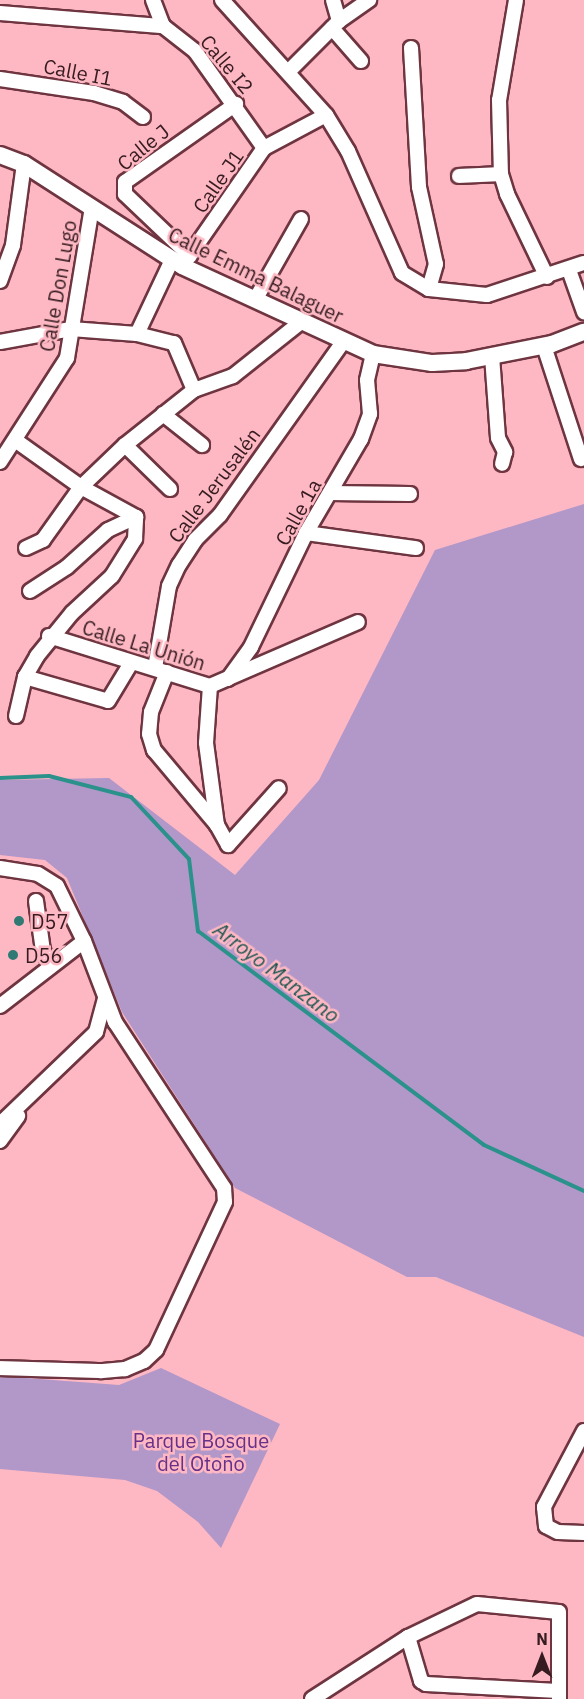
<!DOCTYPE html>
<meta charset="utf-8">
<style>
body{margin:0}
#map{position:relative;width:584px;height:1699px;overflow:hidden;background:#feb8c3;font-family:"IBM Plex Sans",sans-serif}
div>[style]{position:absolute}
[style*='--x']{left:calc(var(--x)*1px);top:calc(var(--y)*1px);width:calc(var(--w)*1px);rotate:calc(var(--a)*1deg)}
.green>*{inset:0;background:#b297c9}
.stream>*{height:4px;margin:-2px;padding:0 2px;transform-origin:2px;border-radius:2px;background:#2b918b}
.roads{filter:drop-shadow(2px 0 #6e3540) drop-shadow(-2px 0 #6e3540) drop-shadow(0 2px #6e3540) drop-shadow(0 -2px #6e3540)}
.minor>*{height:14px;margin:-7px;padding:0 7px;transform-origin:7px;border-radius:7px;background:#fff}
.tertiary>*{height:16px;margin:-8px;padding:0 8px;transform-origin:8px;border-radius:8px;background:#fff}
.dots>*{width:16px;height:16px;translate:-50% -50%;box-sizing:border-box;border:3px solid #feb8c3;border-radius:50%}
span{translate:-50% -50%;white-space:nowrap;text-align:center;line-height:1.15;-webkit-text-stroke:5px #feb8c3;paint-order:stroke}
.street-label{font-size:20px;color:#361c21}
.poi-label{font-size:20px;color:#361c21}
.left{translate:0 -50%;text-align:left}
.park-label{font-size:20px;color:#653189}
.water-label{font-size:21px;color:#1e5552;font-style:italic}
.north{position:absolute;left:512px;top:1627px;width:60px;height:60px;-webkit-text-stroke:4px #feb8c3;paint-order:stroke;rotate:0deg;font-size:16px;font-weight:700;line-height:24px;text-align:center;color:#361c21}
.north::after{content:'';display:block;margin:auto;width:21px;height:27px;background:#361c21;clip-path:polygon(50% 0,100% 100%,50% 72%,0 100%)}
</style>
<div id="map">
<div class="green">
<i style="clip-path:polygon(584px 504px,584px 1337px,436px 1277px,407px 1277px,235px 1188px,122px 1012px,67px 878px,45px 860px,0 855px,0 780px,109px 778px,235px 875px,319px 780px,435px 550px)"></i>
<i style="clip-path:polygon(161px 1368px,280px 1424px,221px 1548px,198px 1522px,157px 1491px,125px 1480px,0 1469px,0 1376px,119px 1385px)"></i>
</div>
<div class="stream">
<i style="--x:0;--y:778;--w:49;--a:-2.3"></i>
<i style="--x:49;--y:776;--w:85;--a:14.4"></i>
<i style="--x:131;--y:797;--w:85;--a:46.9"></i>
<i style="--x:189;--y:859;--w:73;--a:82.9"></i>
<i style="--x:198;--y:931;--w:357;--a:36.8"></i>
<i style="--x:484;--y:1145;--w:110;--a:24.7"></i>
</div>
<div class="roads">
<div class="minor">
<i style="--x:153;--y:0;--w:28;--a:69"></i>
<i style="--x:222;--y:0;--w:155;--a:47.9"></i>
<i style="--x:326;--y:115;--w:42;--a:58.6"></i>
<i style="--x:348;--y:151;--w:133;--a:66.1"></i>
<i style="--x:402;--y:273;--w:31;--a:31"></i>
<i style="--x:429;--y:289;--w:58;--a:5.9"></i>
<i style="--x:487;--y:295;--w:102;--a:-18.3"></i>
<i style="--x:333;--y:0;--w:22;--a:74"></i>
<i style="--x:516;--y:0;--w:101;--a:99.6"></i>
<i style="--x:499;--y:100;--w:74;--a:88.5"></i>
<i style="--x:501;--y:174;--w:21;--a:73"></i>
<i style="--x:507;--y:194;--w:92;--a:64.3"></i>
<i style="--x:0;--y:13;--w:164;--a:4.6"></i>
<i style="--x:163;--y:26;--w:41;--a:38"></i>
<i style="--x:195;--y:51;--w:119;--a:54.6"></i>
<i style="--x:332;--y:28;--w:44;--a:48.7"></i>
<i style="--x:411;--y:48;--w:139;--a:86.7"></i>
<i style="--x:419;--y:187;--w:79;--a:77.6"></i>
<i style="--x:436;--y:264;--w:26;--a:106"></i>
<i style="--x:289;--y:71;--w:71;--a:-45"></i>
<i style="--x:339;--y:21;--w:37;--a:-35"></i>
<i style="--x:0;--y:79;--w:95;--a:8.5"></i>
<i style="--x:94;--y:93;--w:30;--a:17"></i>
<i style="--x:123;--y:102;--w:25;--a:37"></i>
<i style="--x:459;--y:176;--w:42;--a:-2.7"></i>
<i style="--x:190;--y:256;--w:90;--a:-136.4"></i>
<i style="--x:125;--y:194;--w:12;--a:-90"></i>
<i style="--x:125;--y:182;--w:136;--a:-35.1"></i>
<i style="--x:185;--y:262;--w:139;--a:-55.3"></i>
<i style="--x:264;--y:148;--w:70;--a:-28"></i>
<i style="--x:569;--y:270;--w:45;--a:70.3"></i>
<i style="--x:0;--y:281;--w:38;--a:-70"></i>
<i style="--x:13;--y:245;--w:82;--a:-82.3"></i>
<i style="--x:255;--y:300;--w:93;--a:-60.4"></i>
<i style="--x:137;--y:334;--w:82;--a:-64.7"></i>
<i style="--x:0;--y:342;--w:72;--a:-10.4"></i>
<i style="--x:71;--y:329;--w:66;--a:4.3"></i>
<i style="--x:137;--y:334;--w:38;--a:14"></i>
<i style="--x:174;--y:343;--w:51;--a:66.9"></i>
<i style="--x:544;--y:346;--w:119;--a:71.9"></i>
<i style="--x:492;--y:356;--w:82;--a:85.8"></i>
<i style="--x:498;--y:438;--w:16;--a:63"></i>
<i style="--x:505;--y:452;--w:12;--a:104"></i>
<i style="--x:163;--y:414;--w:50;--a:38.5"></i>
<i style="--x:15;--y:440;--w:81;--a:35.5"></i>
<i style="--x:81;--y:487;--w:63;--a:28.6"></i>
<i style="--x:125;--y:445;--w:63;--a:44.4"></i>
<i style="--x:0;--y:462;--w:124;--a:-57.2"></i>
<i style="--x:67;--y:358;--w:153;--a:-80.6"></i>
<i style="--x:330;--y:493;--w:80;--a:0.7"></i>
<i style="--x:306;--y:533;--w:111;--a:7.8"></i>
<i style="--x:26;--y:548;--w:19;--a:-25"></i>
<i style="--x:43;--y:540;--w:65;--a:-54.4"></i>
<i style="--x:81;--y:487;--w:61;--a:-43.7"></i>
<i style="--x:125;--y:445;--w:88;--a:-38.6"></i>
<i style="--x:194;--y:390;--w:41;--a:-19.7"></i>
<i style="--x:233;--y:376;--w:87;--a:-38.5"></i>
<i style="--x:30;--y:591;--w:44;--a:-33"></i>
<i style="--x:67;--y:567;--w:55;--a:-42.1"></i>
<i style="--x:108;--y:530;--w:31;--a:-25"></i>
<i style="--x:49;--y:636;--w:169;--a:17.3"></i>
<i style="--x:210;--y:686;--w:161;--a:-23.4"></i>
<i style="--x:155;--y:668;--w:83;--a:-80.3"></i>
<i style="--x:169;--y:586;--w:23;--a:-65"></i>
<i style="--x:179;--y:565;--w:30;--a:-57"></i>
<i style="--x:195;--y:540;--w:35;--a:-45"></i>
<i style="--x:220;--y:515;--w:212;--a:-54.6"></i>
<i style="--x:167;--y:672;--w:43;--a:111.8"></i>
<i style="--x:151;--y:712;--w:22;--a:95"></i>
<i style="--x:149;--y:734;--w:17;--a:73"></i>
<i style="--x:154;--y:750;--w:98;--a:50"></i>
<i style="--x:217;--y:825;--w:23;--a:61"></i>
<i style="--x:228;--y:845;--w:76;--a:-48.2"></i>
<i style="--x:25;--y:677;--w:86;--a:16.1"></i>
<i style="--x:108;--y:701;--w:44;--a:-58.8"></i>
<i style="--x:228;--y:679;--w:39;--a:-54"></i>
<i style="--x:251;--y:647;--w:127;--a:-64.2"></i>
<i style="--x:306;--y:533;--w:109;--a:-59.7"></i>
<i style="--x:361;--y:439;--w:27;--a:-70"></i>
<i style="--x:370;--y:414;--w:34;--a:-95"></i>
<i style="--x:367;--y:380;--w:27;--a:-77"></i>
<i style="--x:210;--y:686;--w:57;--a:94"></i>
<i style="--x:206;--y:743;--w:83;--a:82.4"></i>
<i style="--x:16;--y:716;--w:40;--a:-77"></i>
<i style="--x:25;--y:677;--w:24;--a:-60"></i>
<i style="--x:37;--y:656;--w:55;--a:-50.9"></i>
<i style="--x:72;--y:613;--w:54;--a:-42.8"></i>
<i style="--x:112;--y:576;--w:44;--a:-58.1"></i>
<i style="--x:135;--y:539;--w:22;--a:-87"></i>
<i style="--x:0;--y:868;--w:38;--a:9"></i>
<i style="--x:38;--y:874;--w:22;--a:32"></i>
<i style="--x:57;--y:886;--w:61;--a:63.9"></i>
<i style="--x:84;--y:941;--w:87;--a:69.1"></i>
<i style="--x:115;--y:1022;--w:199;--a:56.7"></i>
<i style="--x:224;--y:1188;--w:14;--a:86"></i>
<i style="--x:225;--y:1202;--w:163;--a:115"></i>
<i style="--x:156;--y:1350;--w:16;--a:137"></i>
<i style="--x:144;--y:1361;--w:21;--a:157"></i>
<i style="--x:125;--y:1369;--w:25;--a:175"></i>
<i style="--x:100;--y:1371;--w:100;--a:-178.3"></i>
<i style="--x:36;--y:901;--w:50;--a:82"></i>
<i style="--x:43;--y:951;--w:16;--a:60"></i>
<i style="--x:0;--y:1006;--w:106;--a:-37.7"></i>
<i style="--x:0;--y:1124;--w:133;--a:-43.8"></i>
<i style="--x:96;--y:1032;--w:35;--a:-75"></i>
<i style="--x:0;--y:1141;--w:31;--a:-54"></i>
<i style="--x:584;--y:1431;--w:86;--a:117.8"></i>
<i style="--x:544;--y:1507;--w:19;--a:84"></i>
<i style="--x:546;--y:1526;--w:13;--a:27"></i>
<i style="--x:558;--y:1532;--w:26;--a:2"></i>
<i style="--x:408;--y:1637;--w:46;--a:73.5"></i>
<i style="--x:421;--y:1681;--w:6;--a:31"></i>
<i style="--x:426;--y:1684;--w:132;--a:3"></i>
<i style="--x:312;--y:1699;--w:114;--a:-32.9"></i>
<i style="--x:408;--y:1637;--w:76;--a:-25.6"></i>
<i style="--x:477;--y:1604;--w:82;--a:5.6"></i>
<i style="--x:559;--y:1612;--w:87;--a:90"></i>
</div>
<div class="tertiary">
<i style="--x:0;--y:155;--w:26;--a:21"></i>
<i style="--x:24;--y:164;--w:188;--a:32.8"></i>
<i style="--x:182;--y:266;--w:210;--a:24.7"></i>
<i style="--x:373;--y:354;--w:60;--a:8.7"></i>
<i style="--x:432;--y:363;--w:34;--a:-3"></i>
<i style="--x:466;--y:361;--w:88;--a:-11.2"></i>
<i style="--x:552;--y:344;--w:34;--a:-21"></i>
</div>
</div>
<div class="dots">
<i style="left:19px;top:921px;background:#307974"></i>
<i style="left:13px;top:955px;background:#307974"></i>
</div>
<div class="street-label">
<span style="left:227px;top:64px;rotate:50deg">Calle I2</span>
<span style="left:78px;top:72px;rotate:11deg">Calle I1</span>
<span style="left:143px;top:147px;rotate:-39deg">Calle J</span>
<span style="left:218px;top:181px;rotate:-55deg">Calle J1</span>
<span style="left:256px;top:275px;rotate:26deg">Calle Emma Balaguer</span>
<span style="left:58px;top:286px;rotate:-80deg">Calle Don Lugo</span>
<span style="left:214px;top:485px;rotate:-53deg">Calle Jerusalén</span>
<span style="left:298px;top:512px;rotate:-61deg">Calle 1a</span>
<span style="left:144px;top:645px;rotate:17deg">Calle La Unión</span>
</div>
<div class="poi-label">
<span class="left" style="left:31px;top:921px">D57</span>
<span class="left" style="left:25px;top:955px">D56</span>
</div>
<div class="park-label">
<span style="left:201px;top:1452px">Parque Bosque<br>del Otoño</span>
</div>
<div class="water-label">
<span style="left:277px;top:972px;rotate:37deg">Arroyo Manzano</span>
</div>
<div class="north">N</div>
</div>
